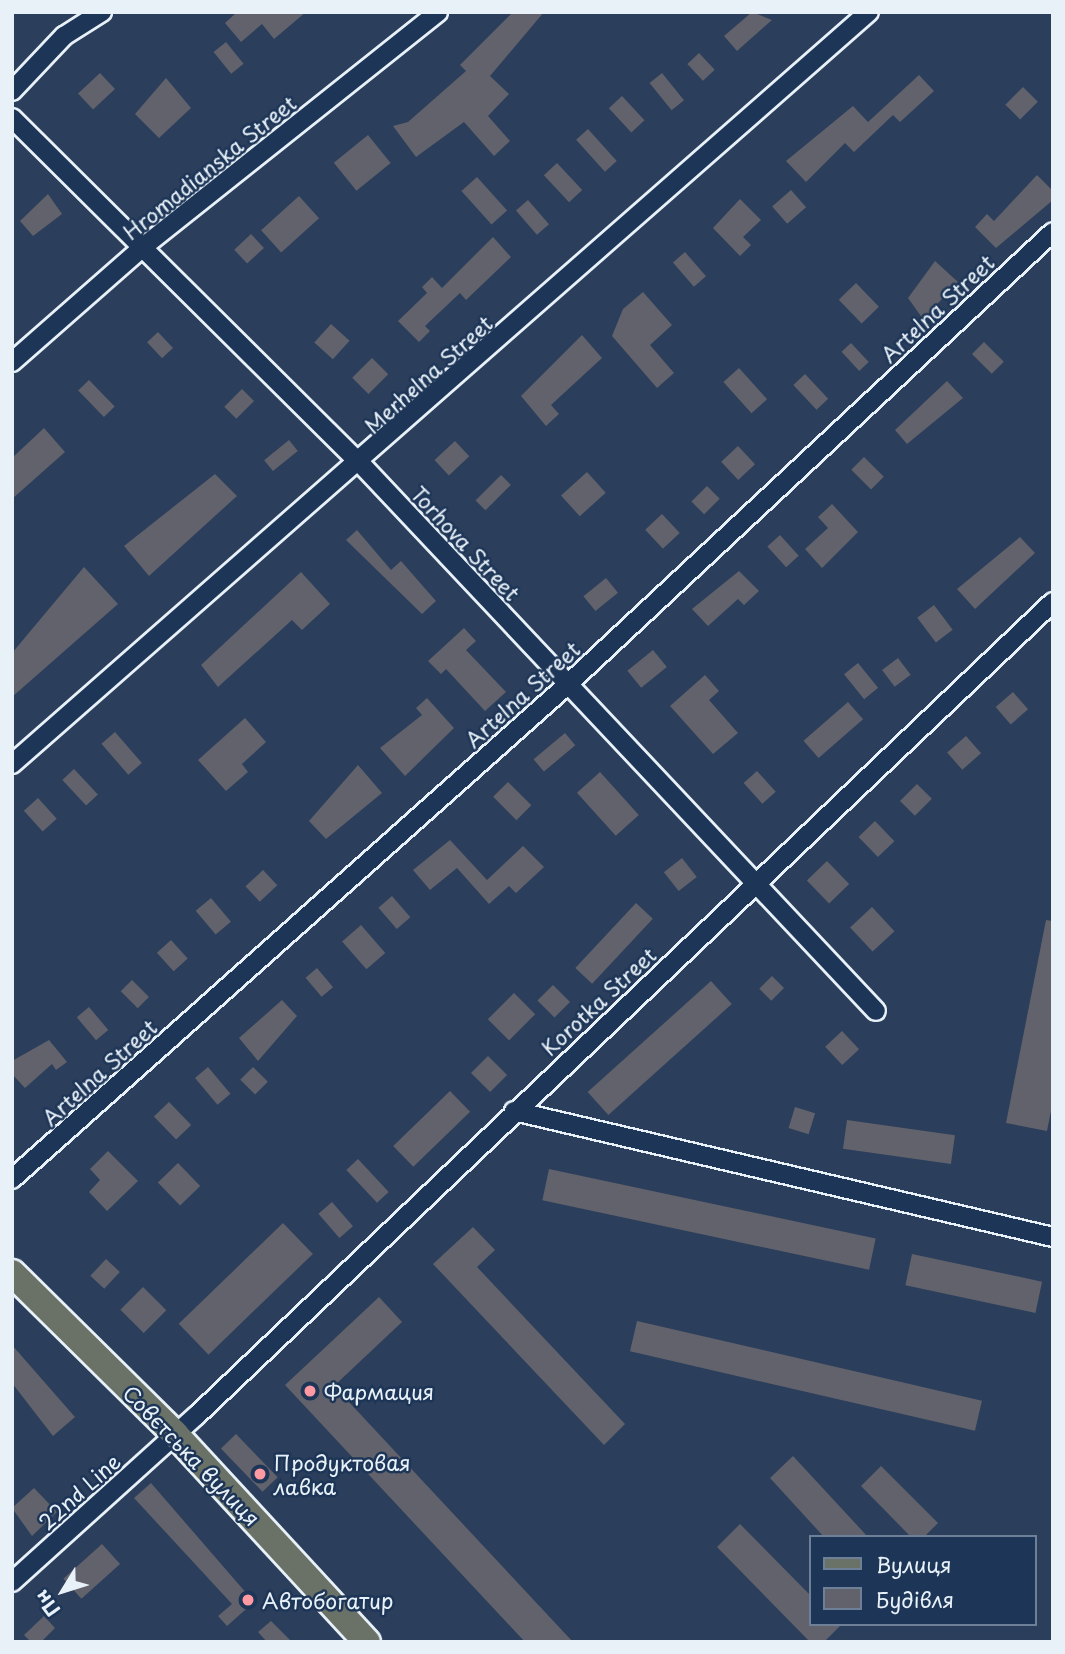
<!DOCTYPE html>
<meta charset="utf-8">
<style>
body{margin:0}
#map{position:relative;width:1065px;height:1654px;overflow:hidden;background:#2b3e5b;font-family:"Playpen Sans",sans-serif}
div>[style]{position:absolute}
[style*='--x']{left:calc(var(--x)*1px);top:calc(var(--y)*1px);width:calc(var(--w)*1px);rotate:calc(var(--a)*1deg)}
.building>*{inset:0;background:#61626b;transform-origin:0 0}
.roads{filter:drop-shadow(2px 0 #e8f1f8) drop-shadow(-2px 0 #e8f1f8) drop-shadow(0 2px #e8f1f8) drop-shadow(0 -2px #e8f1f8)}
.street>*{height:18px;margin:-9px;padding:0 9px;transform-origin:9px;border-radius:9px;background:#1d3557}
.primary>*{height:26px;margin:-13px;padding:0 13px;transform-origin:13px;border-radius:13px;background:#6a7166}
.dots>*{width:19px;height:19px;translate:-50% -50%;box-sizing:border-box;border:4px solid #1d3557;border-radius:50%}
span{translate:-50% -50%;white-space:nowrap;text-align:center;line-height:1.15;-webkit-text-stroke:5px #1d3557;paint-order:stroke}
.street-label{font-size:21px;color:#e8f1f8}
.poi-label{font-size:21px;color:#e8f1f8}
.left{translate:0 -50%;text-align:left}
.frame{position:absolute;inset:0;border:14px solid #e8f1f8;pointer-events:none}
.legend{position:absolute;left:809px;top:1535px;width:228px;height:91px;box-sizing:border-box;background:#1d3557;border:2px solid #6e8097;margin:0;padding:9px 12px;list-style:none;font-size:21px;color:#e8f1f8}
.legend li{display:flex;align-items:center;gap:14px;height:35px}
.legend b{width:35px;border:2px solid #6e8097}
.north{position:absolute;left:28px;top:1556px;width:70px;height:70px;-webkit-text-stroke:5px #1d3557;paint-order:stroke;rotate:232deg;font-size:19px;font-weight:700;line-height:28px;text-align:center;color:#e8f1f8}
.north::after{content:'';display:block;margin:auto;width:24px;height:32px;background:#e8f1f8;clip-path:polygon(50% 0,100% 100%,50% 72%,0 100%)}
</style>
<div id="map">
<div class="building">
<i style="clip-path:polygon(237px 12px,306px 12px,274px 39px,262px 24px,241px 42px,225px 23px)"></i>
<i style="clip-path:polygon(513px 12px,544px 12px,490px 76px,509px 94px,488px 116px,510px 141px,494px 156px,464px 122px,416px 157px,393px 126px,408px 122px,466px 71px,460px 65px)"></i>
<i style="clip-path:polygon(752px 12px,772px 20px,737px 51px,724px 36px)"></i>
<i style="left:226px;top:42px;width:28px;height:16px;rotate:51deg"></i>
<i style="left:699px;top:53px;width:23px;height:16px;rotate:47deg"></i>
<i style="left:100px;top:73px;width:22px;height:30px;rotate:47deg"></i>
<i style="left:662px;top:73px;width:35px;height:16px;rotate:51deg"></i>
<i style="clip-path:polygon(919px 75px,934px 91px,900px 122px,893px 115px,854px 152px,845px 143px,806px 182px,786px 161px,853px 106px,868px 122px)"></i>
<i style="clip-path:polygon(166px 78px,191px 108px,159px 138px,135px 114px)"></i>
<i style="left:1023px;top:87px;width:21px;height:25px;rotate:45deg"></i>
<i style="left:622px;top:96px;width:33px;height:18px;rotate:47deg"></i>
<i style="left:588px;top:129px;width:43px;height:16px;rotate:48deg"></i>
<i style="left:368px;top:135px;width:36px;height:44px;rotate:51deg"></i>
<i style="left:557px;top:163px;width:37px;height:18px;rotate:47deg"></i>
<i style="clip-path:polygon(1037px 175px,1053px 191px,1053px 200px,996px 248px,975px 227px,987px 214px,994px 221px)"></i>
<i style="left:477px;top:177px;width:45px;height:21px;rotate:48deg"></i>
<i style="left:791px;top:190px;width:23px;height:25px;rotate:49deg"></i>
<i style="clip-path:polygon(48px 194px,62px 214px,33px 236px,20px 221px)"></i>
<i style="left:299px;top:196px;width:30px;height:51px;rotate:48deg"></i>
<i style="clip-path:polygon(740px 199px,761px 220px,743px 237px,751px 245px,740px 256px,713px 228px)"></i>
<i style="left:528px;top:200px;width:32px;height:16px;rotate:49deg"></i>
<i style="left:251px;top:234px;width:19px;height:23px;rotate:47deg"></i>
<i style="clip-path:polygon(493px 237px,511px 257px,466px 300px,460px 293px,425px 326px,430px 331px,419px 342px,398px 321px,427px 293px,422px 287px,432px 277px,442px 288px)"></i>
<i style="left:685px;top:252px;width:32px;height:16px;rotate:49deg"></i>
<i style="clip-path:polygon(935px 261px,958px 282px,923px 319px,908px 298px)"></i>
<i style="left:856px;top:283px;width:33px;height:24px;rotate:46deg"></i>
<i style="clip-path:polygon(643px 292px,672px 325px,650px 345px,674px 373px,657px 388px,612px 336px,623px 309px)"></i>
<i style="left:331px;top:324px;width:25px;height:25px;rotate:42deg"></i>
<i style="left:158px;top:332px;width:22px;height:15px;rotate:47deg"></i>
<i style="clip-path:polygon(582px 335px,602px 358px,551px 405px,559px 414px,546px 426px,521px 396px)"></i>
<i style="left:984px;top:342px;width:28px;height:17px;rotate:45deg"></i>
<i style="left:851px;top:343px;width:26px;height:13px;rotate:47deg"></i>
<i style="left:372px;top:358px;width:23px;height:28px;rotate:45deg"></i>
<i style="left:739px;top:368px;width:42px;height:21px;rotate:48deg"></i>
<i style="left:805px;top:374px;width:34px;height:16px;rotate:47deg"></i>
<i style="left:89px;top:380px;width:37px;height:15px;rotate:46deg"></i>
<i style="clip-path:polygon(947px 381px,963px 398px,907px 444px,895px 430px)"></i>
<i style="left:242px;top:389px;width:17px;height:25px;rotate:45deg"></i>
<i style="clip-path:polygon(44px 428px,65px 452px,12px 499px,12px 458px)"></i>
<i style="left:289px;top:440px;width:14px;height:32px;rotate:51deg"></i>
<i style="left:455px;top:441px;width:21px;height:28px;rotate:47deg"></i>
<i style="left:738px;top:446px;width:25px;height:23px;rotate:47deg"></i>
<i style="left:864px;top:457px;width:28px;height:18px;rotate:45deg"></i>
<i style="left:587px;top:472px;width:28px;height:35px;rotate:48deg"></i>
<i style="clip-path:polygon(215px 474px,237px 496px,149px 576px,124px 546px)"></i>
<i style="left:501px;top:475px;width:14px;height:36px;rotate:45deg"></i>
<i style="left:707px;top:486px;width:18px;height:22px;rotate:45deg"></i>
<i style="clip-path:polygon(832px 504px,858px 532px,822px 568px,805px 549px,828px 528px,818px 517px)"></i>
<i style="left:662px;top:514px;width:26px;height:23px;rotate:47deg"></i>
<i style="clip-path:polygon(357px 530px,391px 570px,401px 561px,436px 601px,422px 614px,346px 540px)"></i>
<i style="left:780px;top:535px;width:28px;height:17px;rotate:48deg"></i>
<i style="clip-path:polygon(1020px 537px,1035px 553px,975px 609px,957px 589px)"></i>
<i style="clip-path:polygon(84px 567px,118px 604px,12px 697px,12px 653px)"></i>
<i style="clip-path:polygon(739px 571px,759px 591px,744px 605px,738px 599px,708px 626px,692px 609px)"></i>
<i style="clip-path:polygon(301px 572px,330px 604px,302px 630px,292px 620px,218px 687px,201px 665px)"></i>
<i style="left:606px;top:578px;width:19px;height:29px;rotate:51deg"></i>
<i style="left:934px;top:605px;width:31px;height:21px;rotate:53deg"></i>
<i style="clip-path:polygon(464px 628px,476px 641px,466px 650px,506px 692px,485px 711px,446px 669px,441px 674px,428px 661px)"></i>
<i style="left:653px;top:650px;width:22px;height:33px;rotate:51deg"></i>
<i style="left:898px;top:658px;width:21px;height:20px;rotate:53deg"></i>
<i style="left:858px;top:663px;width:32px;height:18px;rotate:51deg"></i>
<i style="clip-path:polygon(705px 675px,719px 691px,709px 700px,738px 733px,713px 754px,670px 706px)"></i>
<i style="left:1013px;top:692px;width:23px;height:23px;rotate:49deg"></i>
<i style="clip-path:polygon(427px 698px,454px 728px,405px 776px,380px 748px,422px 715px,416px 708px)"></i>
<i style="left:848px;top:702px;width:23px;height:59px;rotate:49deg"></i>
<i style="clip-path:polygon(245px 718px,266px 742px,242px 764px,248px 772px,226px 791px,198px 760px)"></i>
<i style="left:115px;top:732px;width:41px;height:18px;rotate:49deg"></i>
<i style="left:565px;top:733px;width:16px;height:41px;rotate:50deg"></i>
<i style="left:966px;top:736px;width:23px;height:25px;rotate:49deg"></i>
<i style="clip-path:polygon(358px 765px,382px 793px,326px 839px,309px 821px)"></i>
<i style="left:74px;top:769px;width:35px;height:16px;rotate:47deg"></i>
<i style="left:757px;top:771px;width:28px;height:18px;rotate:48deg"></i>
<i style="left:600px;top:772px;width:58px;height:31px;rotate:48deg"></i>
<i style="left:508px;top:782px;width:33px;height:21px;rotate:45deg"></i>
<i style="left:917px;top:784px;width:21px;height:24px;rotate:45deg"></i>
<i style="left:38px;top:798px;width:28px;height:19px;rotate:48deg"></i>
<i style="left:875px;top:821px;width:28px;height:23px;rotate:46deg"></i>
<i style="clip-path:polygon(450px 840px,487px 880px,523px 846px,544px 867px,516px 893px,509px 886px,489px 904px,457px 868px,430px 890px,413px 870px)"></i>
<i style="left:682px;top:858px;width:24px;height:23px;rotate:52deg"></i>
<i style="left:827px;top:861px;width:32px;height:28px;rotate:46deg"></i>
<i style="left:263px;top:870px;width:21px;height:24px;rotate:47deg"></i>
<i style="left:392px;top:896px;width:28px;height:18px;rotate:49deg"></i>
<i style="left:211px;top:898px;width:31px;height:20px;rotate:50deg"></i>
<i style="left:636px;top:903px;width:23px;height:89px;rotate:43deg"></i>
<i style="left:872px;top:907px;width:33px;height:30px;rotate:47deg"></i>
<i style="clip-path:polygon(1046px 920px,1053px 921px,1053px 1101px,1047px 1131px,1006px 1123px)"></i>
<i style="left:361px;top:925px;width:37px;height:25px;rotate:49deg"></i>
<i style="left:171px;top:940px;width:25px;height:19px;rotate:48deg"></i>
<i style="left:317px;top:968px;width:25px;height:15px;rotate:50deg"></i>
<i style="left:772px;top:976px;width:17px;height:18px;rotate:45deg"></i>
<i style="left:132px;top:980px;width:24px;height:16px;rotate:45deg"></i>
<i style="left:711px;top:981px;width:31px;height:166px;rotate:48deg"></i>
<i style="left:553px;top:985px;width:24px;height:22px;rotate:45deg"></i>
<i style="left:514px;top:993px;width:30px;height:37px;rotate:45deg"></i>
<i style="clip-path:polygon(282px 1000px,297px 1016px,258px 1061px,239px 1038px)"></i>
<i style="left:89px;top:1007px;width:30px;height:16px;rotate:50deg"></i>
<i style="left:842px;top:1031px;width:25px;height:23px;rotate:47deg"></i>
<i style="clip-path:polygon(49px 1040px,67px 1062px,56px 1070px,52px 1064px,25px 1088px,12px 1074px,12px 1061px)"></i>
<i style="left:488px;top:1056px;width:27px;height:24px;rotate:45deg"></i>
<i style="left:208px;top:1067px;width:35px;height:17px;rotate:50deg"></i>
<i style="left:253px;top:1067px;width:21px;height:18px;rotate:45deg"></i>
<i style="left:450px;top:1091px;width:29px;height:79px;rotate:46deg"></i>
<i style="left:169px;top:1102px;width:32px;height:21px;rotate:46deg"></i>
<i style="left:795px;top:1107px;width:21px;height:22px;rotate:17deg"></i>
<i style="left:847px;top:1120px;width:109px;height:29px;rotate:8deg"></i>
<i style="clip-path:polygon(108px 1151px,138px 1181px,107px 1211px,89px 1192px,100px 1180px,90px 1169px)"></i>
<i style="left:358px;top:1159px;width:45px;height:16px;rotate:47deg"></i>
<i style="left:178px;top:1163px;width:32px;height:28px;rotate:46deg"></i>
<i style="left:549px;top:1169px;width:334px;height:32px;rotate:12deg"></i>
<i style="left:332px;top:1202px;width:32px;height:18px;rotate:49deg"></i>
<i style="left:283px;top:1223px;width:43px;height:145px;rotate:46deg"></i>
<i style="clip-path:polygon(473px 1227px,495px 1250px,477px 1267px,625px 1424px,604px 1445px,433px 1264px)"></i>
<i style="left:912px;top:1254px;width:133px;height:32px;rotate:12deg"></i>
<i style="left:106px;top:1259px;width:19px;height:23px;rotate:43deg"></i>
<i style="left:143px;top:1287px;width:33px;height:32px;rotate:45deg"></i>
<i style="clip-path:polygon(379px 1297px,402px 1322px,334px 1386px,573px 1642px,525px 1642px,285px 1385px)"></i>
<i style="left:637px;top:1321px;width:354px;height:31px;rotate:13deg"></i>
<i style="clip-path:polygon(12px 1345px,75px 1417px,53px 1436px,12px 1383px)"></i>
<i style="left:236px;top:1434px;width:60px;height:21px;rotate:46deg"></i>
<i style="clip-path:polygon(793px 1456px,868px 1537px,824px 1537px,770px 1478px)"></i>
<i style="clip-path:polygon(881px 1466px,938px 1523px,924px 1537px,911px 1537px,861px 1486px)"></i>
<i style="clip-path:polygon(151px 1483px,254px 1602px,227px 1626px,218px 1616px,232px 1604px,134px 1498px)"></i>
<i style="clip-path:polygon(34px 1488px,57px 1512px,32px 1536px,12px 1508px)"></i>
<i style="clip-path:polygon(740px 1524px,811px 1596px,811px 1624px,842px 1624px,824px 1642px,810px 1642px,717px 1547px)"></i>
<i style="left:102px;top:1544px;width:27px;height:52px;rotate:48deg"></i>
<i style="clip-path:polygon(44px 1616px,55px 1628px,41px 1642px,31px 1642px,24px 1635px)"></i>
<i style="clip-path:polygon(271px 1621px,292px 1642px,267px 1642px,258px 1632px)"></i>
</div>
<div class="roads">
<div class="street">
<i style="--x:12;--y:91;--w:76;--a:-46.6"></i>
<i style="--x:64;--y:36;--w:45;--a:-32.3"></i>
<i style="--x:12;--y:118;--w:491;--a:44.8"></i>
<i style="--x:361;--y:464;--w:751;--a:46.73"></i>
<i style="--x:12;--y:362;--w:174;--a:-41.3"></i>
<i style="--x:143;--y:247;--w:377;--a:-38.5"></i>
<i style="--x:12;--y:764;--w:1140;--a:-41.27"></i>
<i style="--x:514;--y:1111;--w:554;--a:13.16"></i>
<i style="--x:12;--y:1179;--w:743;--a:-41.67"></i>
<i style="--x:567;--y:685;--w:664;--a:-42.99"></i>
<i style="--x:12;--y:1582;--w:248;--a:-42.1"></i>
<i style="--x:196;--y:1416;--w:1182;--a:-43.53"></i>
</div>
<div class="primary">
<i style="--x:12;--y:1273;--w:229;--a:44.6"></i>
<i style="--x:175;--y:1434;--w:283;--a:47.3"></i>
</div>
</div>
<div class="dots">
<i style="left:310px;top:1391px;background:#ff9aa2"></i>
<i style="left:260px;top:1474px;background:#ff9aa2"></i>
<i style="left:248px;top:1600px;background:#ff9aa2"></i>
</div>
<div class="street-label">
<span style="left:209px;top:167px;rotate:-39deg">Hromadianska Street</span>
<span style="left:937px;top:308px;rotate:-43deg">Artelna Street</span>
<span style="left:428px;top:374px;rotate:-42deg">Merhelna Street</span>
<span style="left:466px;top:543px;rotate:47deg">Torhova Street</span>
<span style="left:522px;top:694px;rotate:-42deg">Artelna Street</span>
<span style="left:598px;top:1001px;rotate:-43deg">Korotka Street</span>
<span style="left:99px;top:1072px;rotate:-42deg">Artelna Street</span>
<span style="left:192px;top:1455px;rotate:46deg">Совєтська вулиця</span>
<span style="left:79px;top:1491px;rotate:-42deg">22nd Line</span>
</div>
<div class="poi-label">
<span class="left" style="left:324px;top:1391px">Фармация</span>
<span class="left" style="left:274px;top:1474px">Продуктовая<br>лавка</span>
<span class="left" style="left:262px;top:1600px">Автобогатир</span>
</div>
<div class="frame"></div>
<ul class="legend">
<li><b style="height:9px;background:#6a7166"></b>Вулиця</li>
<li><b style="height:19px;background:#61626b"></b>Будівля</li>
</ul>
<div class="north">Пн</div>
</div>
